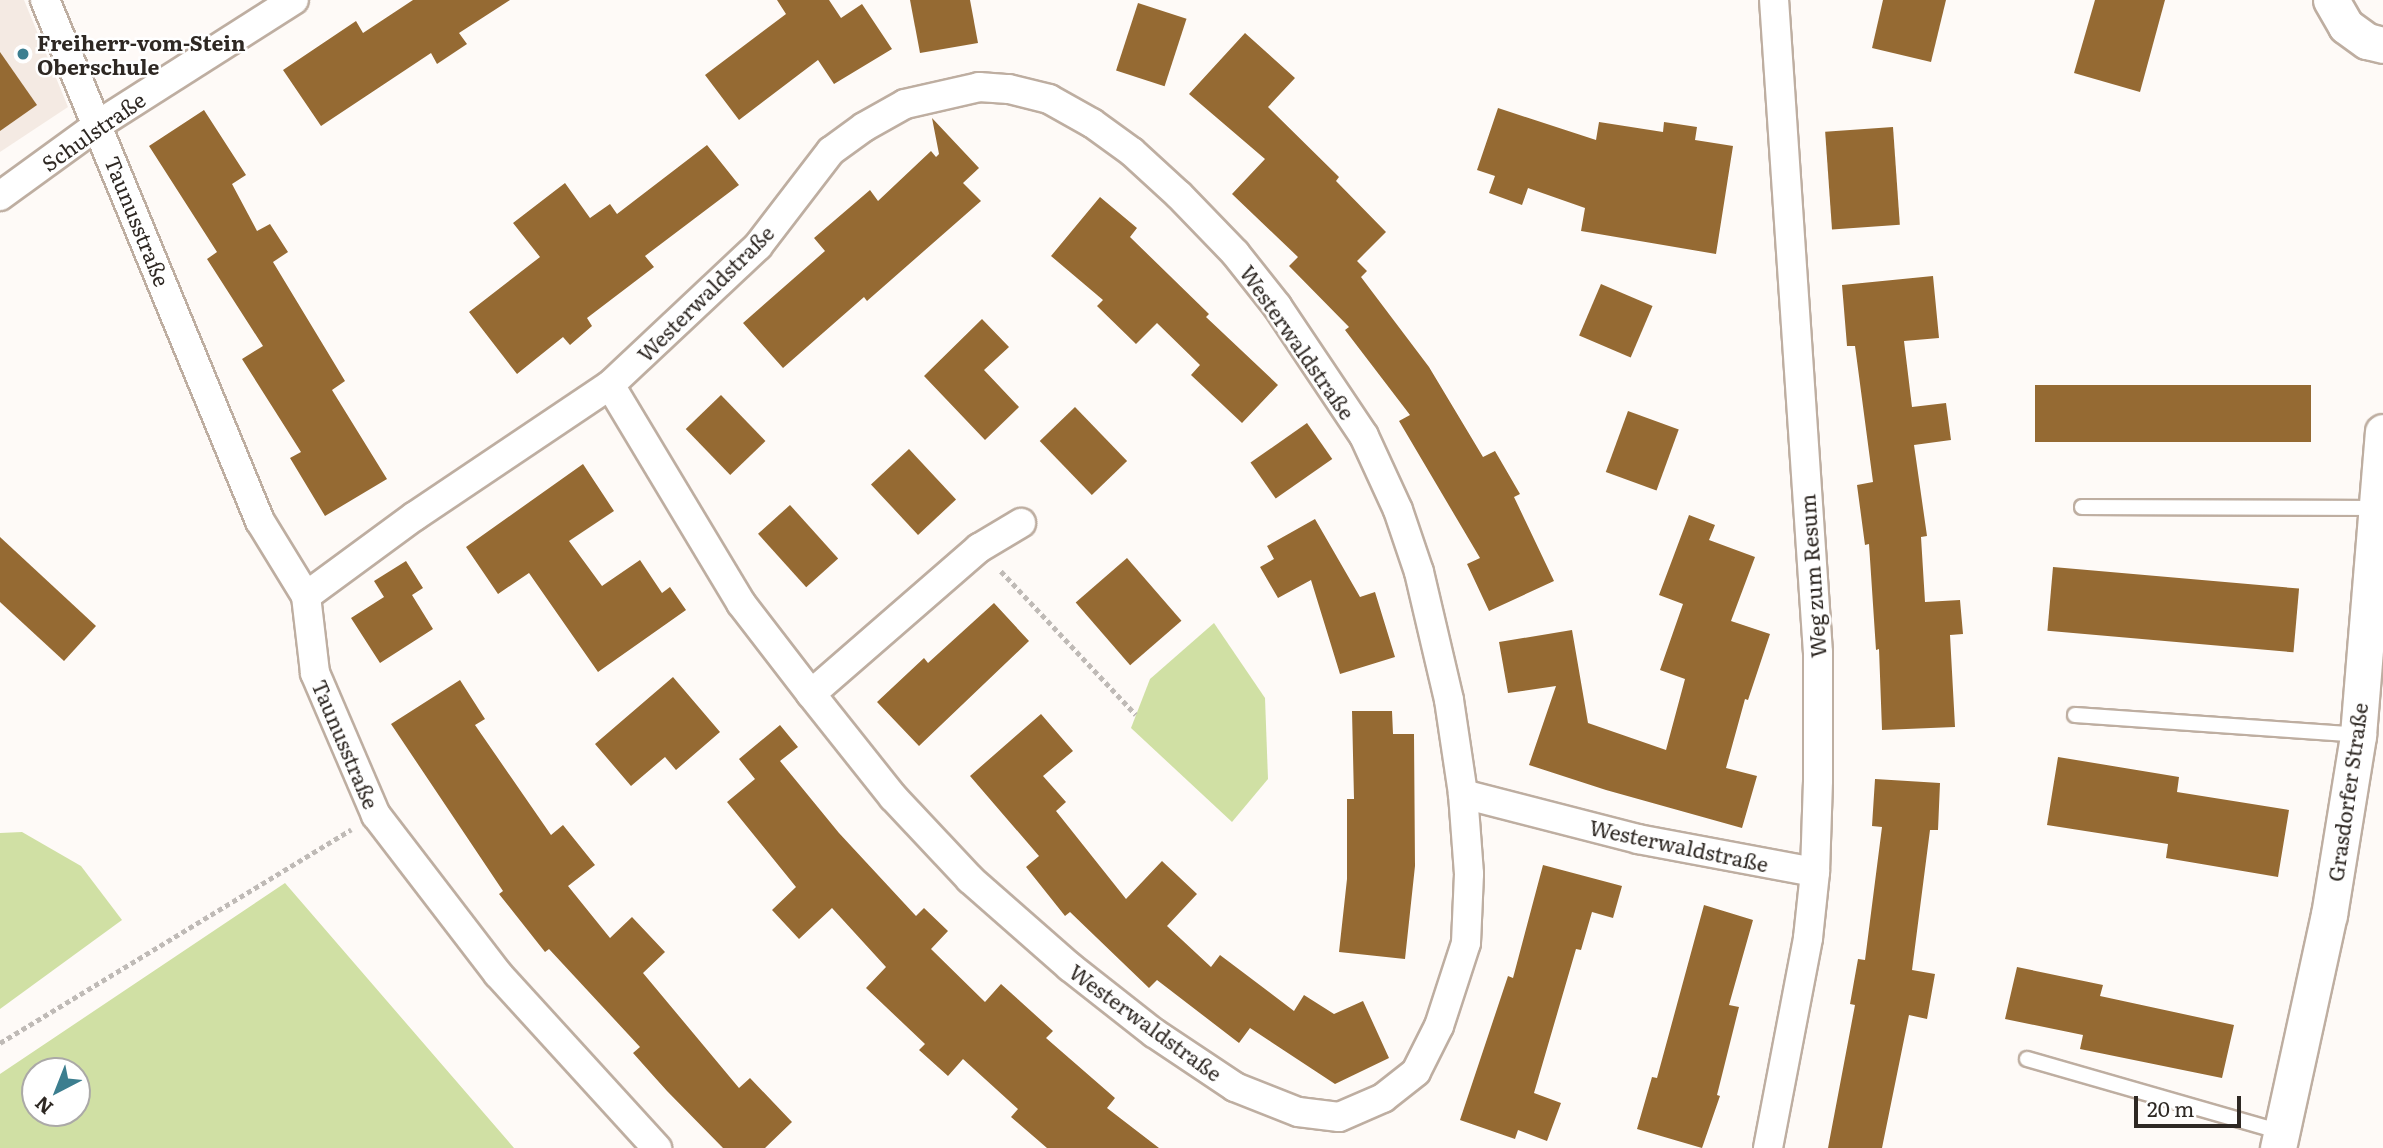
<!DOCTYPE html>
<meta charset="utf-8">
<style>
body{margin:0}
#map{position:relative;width:2383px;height:1148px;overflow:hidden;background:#fefaf7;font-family:Literata,serif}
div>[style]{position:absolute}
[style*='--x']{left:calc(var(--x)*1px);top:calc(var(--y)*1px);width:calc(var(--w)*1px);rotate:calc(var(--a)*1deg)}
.built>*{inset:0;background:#f4eae3}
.green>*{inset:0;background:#d0e0a4}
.building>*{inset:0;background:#956a33;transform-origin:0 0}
.path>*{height:4.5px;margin-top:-2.25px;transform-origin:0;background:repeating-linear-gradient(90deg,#bfbab6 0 5px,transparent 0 8.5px)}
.roads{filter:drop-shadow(2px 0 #beaea1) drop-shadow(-2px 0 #beaea1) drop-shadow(0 2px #beaea1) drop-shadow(0 -2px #beaea1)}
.service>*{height:14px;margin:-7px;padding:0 7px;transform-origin:7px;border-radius:7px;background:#fff}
.minor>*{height:28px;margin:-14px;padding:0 14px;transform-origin:14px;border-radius:14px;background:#fff}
.tertiary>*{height:35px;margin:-17.5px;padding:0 17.5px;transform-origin:17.5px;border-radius:17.5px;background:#fff}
.dots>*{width:19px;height:19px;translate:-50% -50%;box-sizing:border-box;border:4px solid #fff;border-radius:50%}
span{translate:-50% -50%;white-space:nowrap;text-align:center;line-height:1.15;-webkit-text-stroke:5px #fff;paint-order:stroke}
.poi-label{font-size:21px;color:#2e2823;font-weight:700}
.left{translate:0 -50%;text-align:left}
.street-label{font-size:21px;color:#2e2823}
.north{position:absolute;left:21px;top:1057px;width:70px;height:70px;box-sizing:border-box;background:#fff;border:2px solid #aba9a7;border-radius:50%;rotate:222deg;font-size:19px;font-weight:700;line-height:28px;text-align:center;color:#2e2823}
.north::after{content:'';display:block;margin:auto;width:24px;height:32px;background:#3c7e8f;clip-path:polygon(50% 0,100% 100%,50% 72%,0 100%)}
.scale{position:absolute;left:2134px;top:1096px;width:107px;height:32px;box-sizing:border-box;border:4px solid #2e2823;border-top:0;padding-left:9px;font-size:21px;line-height:24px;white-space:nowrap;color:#2e2823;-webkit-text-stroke:5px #fff;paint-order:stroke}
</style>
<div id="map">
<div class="built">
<i style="clip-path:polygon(0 0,24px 0,68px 107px,0 152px)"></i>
</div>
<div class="green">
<i style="clip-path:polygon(1214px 623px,1265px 698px,1268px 779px,1232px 822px,1131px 728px,1150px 679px)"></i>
<i style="clip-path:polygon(22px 832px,81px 866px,122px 920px,0 1009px,0 833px)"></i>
<i style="clip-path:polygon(evenodd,285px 883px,514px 1148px,0 1148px,0 1074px,285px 883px,35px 1071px,77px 1071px,77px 1113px,35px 1113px,35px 1071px)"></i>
</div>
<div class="building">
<i style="clip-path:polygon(413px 0,510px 0,459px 33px,467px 44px,437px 64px,431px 53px,321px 126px,283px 70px,356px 21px,363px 33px)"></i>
<i style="clip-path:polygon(777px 0,829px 0,841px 18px,862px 4px,892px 49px,834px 84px,818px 60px,739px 120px,705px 75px,786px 14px)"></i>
<i style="clip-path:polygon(910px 0,970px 0,978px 43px,920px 53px)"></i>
<i style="clip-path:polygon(1883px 0,1946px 0,1931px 62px,1872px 48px)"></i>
<i style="clip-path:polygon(2095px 0,2165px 0,2140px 92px,2074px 73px)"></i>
<i style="left:1138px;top:3px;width:51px;height:71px;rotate:18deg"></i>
<i style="clip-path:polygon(1245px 33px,1295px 78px,1268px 107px,1339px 177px,1336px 181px,1386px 232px,1357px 261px,1367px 271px,1361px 277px,1429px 367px,1483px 457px,1495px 451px,1520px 494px,1514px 497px,1554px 581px,1489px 611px,1467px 564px,1480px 558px,1399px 421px,1410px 415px,1345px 330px,1349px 327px,1289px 266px,1298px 257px,1232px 194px,1265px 159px,1189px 94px)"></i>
<i style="clip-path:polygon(0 52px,37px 105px,0 131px)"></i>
<i style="clip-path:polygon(1498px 108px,1596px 140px,1599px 122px,1663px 132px,1664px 122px,1697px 127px,1695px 140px,1733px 146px,1716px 254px,1581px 231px,1585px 208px,1528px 188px,1522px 205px,1489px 193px,1495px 176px,1477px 170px)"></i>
<i style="clip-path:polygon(204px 110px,246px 175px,232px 184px,257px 231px,270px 224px,288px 252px,273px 262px,345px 381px,332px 390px,387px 479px,325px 516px,290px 458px,301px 452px,242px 359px,263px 346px,207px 259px,217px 252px,149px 146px)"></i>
<i style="clip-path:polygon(932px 118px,979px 168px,963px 183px,981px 201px,867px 301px,864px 297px,783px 368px,743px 323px,825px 251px,814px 238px,870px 190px,878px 201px,931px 151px,936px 157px,939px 154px)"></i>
<i style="left:1893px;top:127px;width:98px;height:68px;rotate:86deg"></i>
<i style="clip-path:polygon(707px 145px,739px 185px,645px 256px,654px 267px,587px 318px,592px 326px,570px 345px,563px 337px,517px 374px,469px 312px,540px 257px,513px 223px,565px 183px,590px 218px,610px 204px,617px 214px)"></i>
<i style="clip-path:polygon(1100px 197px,1137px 228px,1130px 237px,1209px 314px,1206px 317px,1278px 385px,1242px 423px,1191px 375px,1200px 365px,1157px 323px,1136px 344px,1097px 306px,1103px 300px,1051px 256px)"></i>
<i style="clip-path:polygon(1933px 276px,1939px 338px,1904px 341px,1912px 407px,1946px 403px,1951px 440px,1914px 445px,1927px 536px,1921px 537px,1925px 602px,1960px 600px,1963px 634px,1950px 635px,1955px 727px,1882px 730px,1879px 649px,1876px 650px,1869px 544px,1865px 545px,1857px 485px,1873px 482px,1855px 346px,1847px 346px,1842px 285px)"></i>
<i style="left:1601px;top:284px;width:56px;height:56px;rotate:23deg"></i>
<i style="clip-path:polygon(982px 319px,1009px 347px,984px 370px,1019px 407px,985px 440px,924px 376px)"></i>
<i style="left:2035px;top:385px;width:276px;height:57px"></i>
<i style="left:721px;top:395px;width:64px;height:49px;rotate:46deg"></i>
<i style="left:1075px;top:407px;width:75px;height:49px;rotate:46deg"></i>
<i style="left:1628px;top:411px;width:54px;height:65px;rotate:20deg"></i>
<i style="left:1307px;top:423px;width:44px;height:69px;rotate:55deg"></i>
<i style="left:909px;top:449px;width:69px;height:52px;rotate:47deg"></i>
<i style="clip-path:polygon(583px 464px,614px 511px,569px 541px,602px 586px,640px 560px,662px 593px,670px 587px,686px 610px,598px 672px,529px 573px,498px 594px,466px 547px)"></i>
<i style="left:790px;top:505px;width:72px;height:43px;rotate:48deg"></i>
<i style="clip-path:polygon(1689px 515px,1715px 525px,1709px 540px,1755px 557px,1731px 621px,1770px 634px,1748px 700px,1745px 699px,1726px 768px,1757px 776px,1742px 828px,1606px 790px,1529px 765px,1556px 686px,1508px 693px,1499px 642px,1572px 630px,1588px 723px,1666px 750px,1685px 679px,1660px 670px,1683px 604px,1659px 595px)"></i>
<i style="clip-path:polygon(1315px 519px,1360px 597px,1375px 592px,1395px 657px,1340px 674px,1311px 580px,1278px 598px,1260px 567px,1274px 559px,1267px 546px)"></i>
<i style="clip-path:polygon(0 537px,96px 626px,64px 661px,0 602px)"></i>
<i style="left:1127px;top:558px;width:83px;height:68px;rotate:49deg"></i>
<i style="clip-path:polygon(406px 561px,423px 588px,412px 595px,433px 629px,380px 663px,351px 618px,384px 597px,374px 581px)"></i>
<i style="left:2053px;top:567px;width:247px;height:64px;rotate:5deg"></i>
<i style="clip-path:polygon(994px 603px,1029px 641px,919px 746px,877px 702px,924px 658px,928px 663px)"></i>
<i style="clip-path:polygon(673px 677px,720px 732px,676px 770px,665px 757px,631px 786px,595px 744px)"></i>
<i style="clip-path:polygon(460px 680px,485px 719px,475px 725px,551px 835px,563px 825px,595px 865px,568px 886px,610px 938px,632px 917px,665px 952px,643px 973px,739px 1088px,750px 1078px,792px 1122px,765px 1148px,723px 1148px,667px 1091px,633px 1053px,640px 1047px,549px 949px,545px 952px,499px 894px,503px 891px,391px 724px)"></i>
<i style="clip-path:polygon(1352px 711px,1392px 711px,1393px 734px,1414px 734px,1415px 866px,1405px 959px,1339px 952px,1347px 879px,1347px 799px,1354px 799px)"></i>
<i style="clip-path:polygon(1041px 714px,1073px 751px,1043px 776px,1066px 802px,1056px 811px,1126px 899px,1162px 861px,1197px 894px,1167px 926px,1211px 967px,1220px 955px,1294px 1011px,1304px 995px,1334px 1014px,1363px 1001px,1389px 1058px,1335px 1084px,1250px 1028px,1239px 1043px,1157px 980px,1149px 988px,1070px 912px,1065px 916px,1026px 867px,1039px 856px,970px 776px)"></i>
<i style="clip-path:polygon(780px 725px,798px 747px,780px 761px,839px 833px,916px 916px,924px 908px,948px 931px,931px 949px,985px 1002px,1001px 984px,1053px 1031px,1046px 1038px,1115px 1098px,1107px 1108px,1159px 1148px,1047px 1148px,1011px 1117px,1018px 1109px,963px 1059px,948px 1076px,919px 1050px,925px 1044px,866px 988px,886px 967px,832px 908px,799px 939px,772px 910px,796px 887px,727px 802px,755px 779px,739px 759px)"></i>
<i style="clip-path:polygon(2058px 757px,2179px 777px,2177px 792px,2289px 810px,2278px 877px,2166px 858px,2168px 844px,2047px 825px)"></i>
<i style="clip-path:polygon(1875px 779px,1940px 783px,1938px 830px,1930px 830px,1912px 970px,1935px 974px,1927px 1019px,1909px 1015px,1882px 1148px,1828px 1148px,1855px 1005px,1850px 1004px,1858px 959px,1865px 960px,1882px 827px,1872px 826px)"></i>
<i style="clip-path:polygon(1543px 865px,1622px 886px,1613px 918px,1592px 912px,1581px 950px,1576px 949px,1534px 1093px,1561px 1103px,1547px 1141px,1518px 1130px,1515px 1139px,1460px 1120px,1508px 976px,1513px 978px)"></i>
<i style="clip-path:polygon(1704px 905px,1753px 920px,1729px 1005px,1739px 1007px,1717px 1095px,1720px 1096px,1702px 1148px,1637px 1129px,1652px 1077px,1657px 1078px)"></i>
<i style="clip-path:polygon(2017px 967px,2103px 985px,2100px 996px,2234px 1025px,2222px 1078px,2080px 1049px,2083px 1035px,2005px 1019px)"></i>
</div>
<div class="path">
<i style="--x:1001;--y:571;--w:197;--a:46.8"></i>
<i style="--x:0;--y:1043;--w:411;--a:-31.3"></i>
</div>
<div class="roads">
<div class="service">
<i style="--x:2082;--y:507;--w:294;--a:0.2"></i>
<i style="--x:2075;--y:715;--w:284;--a:4"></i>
<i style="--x:2027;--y:1059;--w:264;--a:16"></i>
</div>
<div class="minor">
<i style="--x:45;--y:0;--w:564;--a:67.58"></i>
<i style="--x:260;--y:521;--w:88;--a:58.5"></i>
<i style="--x:306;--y:596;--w:78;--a:83.3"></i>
<i style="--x:315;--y:673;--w:155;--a:66.8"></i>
<i style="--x:376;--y:815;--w:200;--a:52.5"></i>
<i style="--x:498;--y:974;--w:236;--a:47.6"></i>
<i style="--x:0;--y:196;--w:122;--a:-36"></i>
<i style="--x:99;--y:124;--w:231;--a:-32.5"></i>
<i style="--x:306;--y:596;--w:135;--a:-36.3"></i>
<i style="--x:415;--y:516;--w:235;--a:-33.9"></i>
<i style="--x:610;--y:385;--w:203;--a:-43.2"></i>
<i style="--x:758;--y:246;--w:120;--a:-52.5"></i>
<i style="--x:831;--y:151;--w:41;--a:-36"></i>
<i style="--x:864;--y:127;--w:47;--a:-29.3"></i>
<i style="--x:905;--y:104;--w:76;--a:-12.9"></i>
<i style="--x:979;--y:87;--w:30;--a:4"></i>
<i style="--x:1009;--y:89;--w:41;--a:14"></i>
<i style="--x:1049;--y:99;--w:49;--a:29.2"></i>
<i style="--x:1092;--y:123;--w:49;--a:35.9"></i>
<i style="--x:1132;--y:152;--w:64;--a:42.5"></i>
<i style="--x:1179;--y:195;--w:81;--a:46"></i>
<i style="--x:1235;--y:253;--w:68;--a:51.6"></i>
<i style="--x:1277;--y:306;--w:156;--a:56.2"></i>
<i style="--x:1364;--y:436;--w:81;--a:65.3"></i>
<i style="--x:1398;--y:510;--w:65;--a:71.3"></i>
<i style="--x:1419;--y:572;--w:131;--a:76.8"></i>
<i style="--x:1449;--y:700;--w:95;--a:81.5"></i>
<i style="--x:1463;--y:794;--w:80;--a:85.7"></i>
<i style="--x:1469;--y:874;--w:69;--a:92.5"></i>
<i style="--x:1466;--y:943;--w:87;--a:108"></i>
<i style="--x:1439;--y:1026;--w:51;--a:116.6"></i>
<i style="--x:1416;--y:1072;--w:42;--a:141.8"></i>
<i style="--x:1383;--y:1098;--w:48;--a:156.6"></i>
<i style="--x:1339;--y:1117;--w:41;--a:-173"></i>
<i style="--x:1298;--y:1112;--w:68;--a:-158.4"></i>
<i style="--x:1235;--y:1087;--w:97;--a:-146.3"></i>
<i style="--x:1154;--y:1033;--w:107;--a:-141.8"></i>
<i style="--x:1070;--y:967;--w:133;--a:-138.7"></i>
<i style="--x:970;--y:879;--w:112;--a:-133.2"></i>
<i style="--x:893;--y:797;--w:132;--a:-128.5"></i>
<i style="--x:811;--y:694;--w:115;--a:-127.6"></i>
<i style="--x:741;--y:603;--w:254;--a:-121"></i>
<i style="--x:811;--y:694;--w:223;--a:-41"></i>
<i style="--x:979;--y:548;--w:49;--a:-30.8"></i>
<i style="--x:1463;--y:794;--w:181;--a:14.4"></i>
<i style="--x:1638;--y:839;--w:180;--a:10.6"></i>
<i style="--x:1768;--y:1148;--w:214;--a:-79.2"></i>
<i style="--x:1808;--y:938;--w:66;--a:-83.9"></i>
<i style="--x:1815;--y:872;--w:92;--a:-88.1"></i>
<i style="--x:1818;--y:780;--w:127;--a:-90"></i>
<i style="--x:1818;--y:653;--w:654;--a:-93.85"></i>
</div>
<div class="tertiary">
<i style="--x:2331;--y:0;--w:30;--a:60"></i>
<i style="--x:2346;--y:26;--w:26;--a:36"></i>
<i style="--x:2367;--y:41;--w:16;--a:14"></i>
<i style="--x:2278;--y:1148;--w:239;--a:-77.7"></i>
<i style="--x:2329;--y:915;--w:182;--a:-80.8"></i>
<i style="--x:2358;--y:735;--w:304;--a:-85.3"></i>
</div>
</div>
<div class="dots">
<i style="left:23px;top:54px;background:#3c7e8f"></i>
</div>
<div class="poi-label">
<span class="left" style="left:37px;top:54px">Freiherr-vom-Stein<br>Oberschule</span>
</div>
<div class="street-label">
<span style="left:93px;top:131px;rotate:-35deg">Schulstraße</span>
<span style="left:138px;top:221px;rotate:68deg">Taunusstraße</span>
<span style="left:705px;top:293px;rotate:-45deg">Westerwaldstraße</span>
<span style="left:1298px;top:342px;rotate:55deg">Westerwaldstraße</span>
<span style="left:1812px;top:576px;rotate:-94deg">Weg zum Resum</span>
<span style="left:346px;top:744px;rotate:67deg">Taunusstraße</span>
<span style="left:2347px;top:792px;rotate:-82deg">Grasdorfer Straße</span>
<span style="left:1679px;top:845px;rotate:12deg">Westerwaldstraße</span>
<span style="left:1146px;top:1022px;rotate:36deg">Westerwaldstraße</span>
</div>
<div class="north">N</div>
<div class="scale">20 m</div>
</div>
